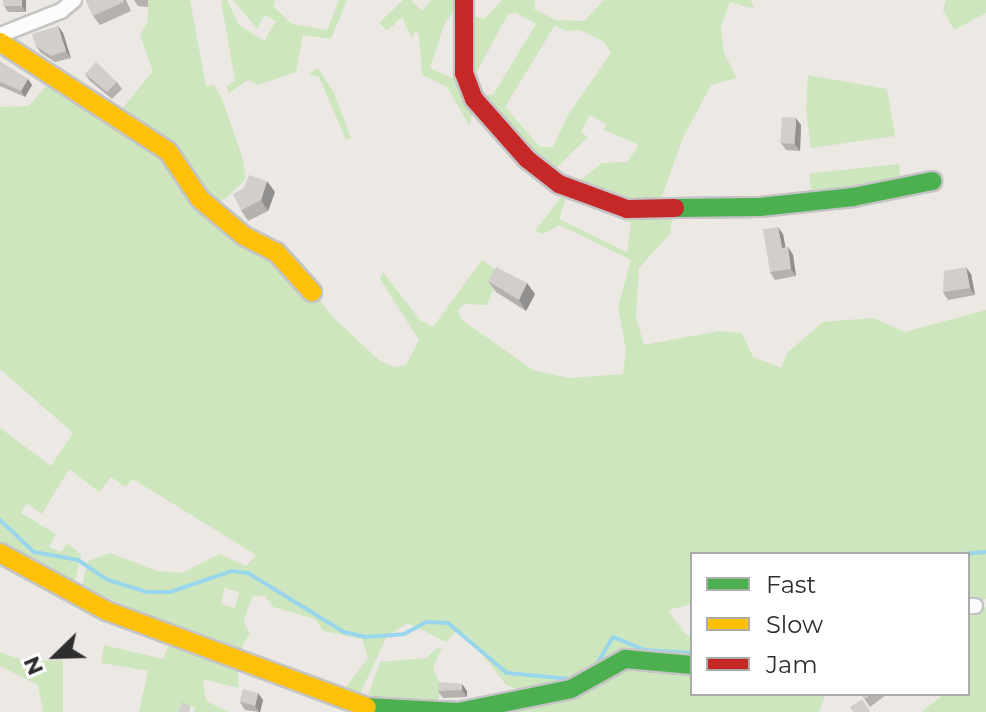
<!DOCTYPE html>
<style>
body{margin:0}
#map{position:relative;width:986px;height:712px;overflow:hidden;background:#ece8e4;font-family:Montserrat,sans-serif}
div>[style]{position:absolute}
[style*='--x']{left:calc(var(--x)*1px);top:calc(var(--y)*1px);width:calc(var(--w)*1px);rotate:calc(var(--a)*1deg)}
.green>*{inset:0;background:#cee6be;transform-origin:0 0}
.stream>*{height:4px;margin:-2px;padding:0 2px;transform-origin:2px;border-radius:2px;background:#99d6ec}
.roads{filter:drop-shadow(2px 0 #c5c4c5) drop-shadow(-2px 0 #c5c4c5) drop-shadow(0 2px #c5c4c5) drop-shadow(0 -2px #c5c4c5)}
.street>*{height:14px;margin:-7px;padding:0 7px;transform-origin:7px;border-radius:7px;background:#fcfcfb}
.fast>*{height:18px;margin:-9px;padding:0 9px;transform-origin:9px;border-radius:9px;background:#4caf50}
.slow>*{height:18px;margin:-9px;padding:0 9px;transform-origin:9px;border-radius:9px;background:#ffc107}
.jam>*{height:18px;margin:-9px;padding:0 9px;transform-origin:9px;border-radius:9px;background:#c62828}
.wall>*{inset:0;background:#b4b1af}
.shaded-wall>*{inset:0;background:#92908e}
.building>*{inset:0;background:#d1cecb;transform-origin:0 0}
span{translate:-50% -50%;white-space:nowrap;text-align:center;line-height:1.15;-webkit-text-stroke:8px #fff;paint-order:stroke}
.legend{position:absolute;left:690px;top:552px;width:280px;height:144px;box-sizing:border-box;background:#fff;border:2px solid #ababab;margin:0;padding:10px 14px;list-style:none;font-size:24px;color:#2e2e2e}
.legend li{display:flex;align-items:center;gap:16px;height:40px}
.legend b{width:40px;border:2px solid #ababab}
.north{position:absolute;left:16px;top:616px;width:80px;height:80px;-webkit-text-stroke:6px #fff;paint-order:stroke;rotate:247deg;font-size:22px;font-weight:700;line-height:32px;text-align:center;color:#2e2e2e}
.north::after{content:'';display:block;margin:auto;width:28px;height:36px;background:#2e2e2e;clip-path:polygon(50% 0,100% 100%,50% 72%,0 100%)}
</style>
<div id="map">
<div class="green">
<i style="clip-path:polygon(148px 0,190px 0,206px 86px,214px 85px,222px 99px,242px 156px,246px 179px,223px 201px,214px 201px,121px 110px,153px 71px,140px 35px,148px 21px)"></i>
<i style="clip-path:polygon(221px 0,227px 0,239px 25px,264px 41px,276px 21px,265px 15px,257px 29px,233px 0,276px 0,273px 6px,292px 24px,327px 30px,339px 0,347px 0,331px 39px,303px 35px,296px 72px,258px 85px,248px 80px,229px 93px,226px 86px,235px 81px)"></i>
<i style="clip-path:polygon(403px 0,411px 0,422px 11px,431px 0,461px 0,444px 25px,430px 68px,463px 83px,476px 107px,469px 125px,447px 87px,422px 75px,419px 35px,416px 31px,412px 38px,402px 17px,387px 31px,379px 23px)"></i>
<i style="clip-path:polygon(evenodd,502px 0,535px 0,534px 9px,556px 20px,584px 21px,604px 0,751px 0,754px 9px,730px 2px,721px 26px,724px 53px,737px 78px,711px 85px,683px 138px,658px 207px,632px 205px,576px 183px,602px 163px,627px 162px,639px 145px,604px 130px,606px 124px,590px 115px,581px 132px,588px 137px,554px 170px,472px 86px,468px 14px,484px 19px,502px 0,516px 13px,536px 24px,493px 95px,486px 95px,474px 77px,508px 14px,516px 13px,502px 0,555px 25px,565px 31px,580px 30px,604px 42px,611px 53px,568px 115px,553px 147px,540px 147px,505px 107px,555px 25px)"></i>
<i style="clip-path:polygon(946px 0,986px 0,986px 13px,954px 30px,943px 10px)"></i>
<i style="clip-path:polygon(318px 68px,334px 93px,351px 138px,346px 140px,319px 77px,308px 74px)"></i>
<i style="clip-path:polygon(808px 75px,887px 89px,895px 136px,811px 148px,806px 111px)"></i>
<i style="clip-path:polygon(evenodd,46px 86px,154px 139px,207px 204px,286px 258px,333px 317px,380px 361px,394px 367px,406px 365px,419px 340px,380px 279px,383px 272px,420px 320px,433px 327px,482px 260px,500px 273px,487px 305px,464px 304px,458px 311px,462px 320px,533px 370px,569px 378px,623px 374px,626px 350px,618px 307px,631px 260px,559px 225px,543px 234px,535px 231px,565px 192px,643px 217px,673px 212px,670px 234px,639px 268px,636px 318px,644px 345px,719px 331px,742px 333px,753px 357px,781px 368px,787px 353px,823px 322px,873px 318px,905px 332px,986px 310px,986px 599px,968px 606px,968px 554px,692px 554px,692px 604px,668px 610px,686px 635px,692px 635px,692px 659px,645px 658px,567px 687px,522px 691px,506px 685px,469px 637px,456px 631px,446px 642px,408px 623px,387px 636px,361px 692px,353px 697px,346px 687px,368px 658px,362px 639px,323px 631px,315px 619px,273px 607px,265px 596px,253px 596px,247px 610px,244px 622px,250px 633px,237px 655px,82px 586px,88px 561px,110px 553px,157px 571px,182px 573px,219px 554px,246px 566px,256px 555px,133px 479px,125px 487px,111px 477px,99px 492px,69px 469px,42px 514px,27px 503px,21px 513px,56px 534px,49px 547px,61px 552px,67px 543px,81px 555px,75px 581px,0 546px,0 428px,51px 466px,73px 433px,0 369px,0 107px,29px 106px,46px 86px,567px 195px,631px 223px,627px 252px,559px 219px,567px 195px,46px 86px,224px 588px,239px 592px,235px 608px,221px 604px,224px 588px)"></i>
<i style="left:899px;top:164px;width:19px;height:90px;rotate:84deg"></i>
<i style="clip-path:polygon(986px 607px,986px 712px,921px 712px,944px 694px,968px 694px,968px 616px)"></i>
<i style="clip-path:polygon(172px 637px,237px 665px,239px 688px,203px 679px,206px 701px,229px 712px,194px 712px,195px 707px,181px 704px,178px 712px,139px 712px,148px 671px,101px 663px,104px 645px,163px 659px)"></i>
<i style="clip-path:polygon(437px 648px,442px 649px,433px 667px,441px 687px,436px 711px,366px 701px,380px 662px,426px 658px)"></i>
<i style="clip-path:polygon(0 652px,25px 661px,63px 660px,63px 712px,43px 712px,38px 685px,0 666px)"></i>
<i style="clip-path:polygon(641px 666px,692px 669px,692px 694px,826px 694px,819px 712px,494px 712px)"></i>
</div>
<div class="stream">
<i style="--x:0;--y:520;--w:47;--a:43.3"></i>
<i style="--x:34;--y:552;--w:45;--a:10.3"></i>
<i style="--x:78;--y:560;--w:36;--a:34"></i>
<i style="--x:108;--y:580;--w:41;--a:17.1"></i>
<i style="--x:147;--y:592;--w:23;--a:0"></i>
<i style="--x:170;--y:592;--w:65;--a:-18.7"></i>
<i style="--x:232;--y:571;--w:16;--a:7"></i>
<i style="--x:248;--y:573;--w:113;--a:31.6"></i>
<i style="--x:344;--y:632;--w:22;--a:13"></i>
<i style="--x:365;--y:637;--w:39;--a:-4"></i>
<i style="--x:404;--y:634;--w:26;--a:-28"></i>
<i style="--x:427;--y:622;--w:21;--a:3"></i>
<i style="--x:448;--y:623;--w:77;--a:40.3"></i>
<i style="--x:507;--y:673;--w:63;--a:5.4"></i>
<i style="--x:962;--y:554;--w:24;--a:-5"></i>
<i style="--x:595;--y:667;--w:35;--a:-59"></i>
<i style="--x:613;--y:637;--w:35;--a:22"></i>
<i style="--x:646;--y:650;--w:46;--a:3.7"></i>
</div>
<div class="roads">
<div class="street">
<i style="--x:0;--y:35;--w:66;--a:-21.5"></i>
<i style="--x:61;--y:11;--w:17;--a:-40"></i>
<i style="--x:968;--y:606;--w:7;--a:0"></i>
</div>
<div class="fast">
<i style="--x:675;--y:208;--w:85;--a:-0.7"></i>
<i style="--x:760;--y:207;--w:94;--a:-6.1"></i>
<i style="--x:853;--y:197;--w:81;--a:-11.4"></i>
<i style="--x:367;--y:707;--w:91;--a:3.1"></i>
<i style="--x:458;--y:712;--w:115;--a:-11.5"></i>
<i style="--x:571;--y:689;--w:62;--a:-29.1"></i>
<i style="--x:625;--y:659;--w:67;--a:5.1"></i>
</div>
<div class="slow">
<i style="--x:0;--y:42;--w:200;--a:33"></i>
<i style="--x:168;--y:151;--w:58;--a:56.3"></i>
<i style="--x:200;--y:199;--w:57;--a:40.1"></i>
<i style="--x:244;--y:236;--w:36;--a:27"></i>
<i style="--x:276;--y:252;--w:54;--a:48"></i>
<i style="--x:0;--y:553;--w:122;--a:28.5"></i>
<i style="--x:107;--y:611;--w:277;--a:20.3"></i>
</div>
<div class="jam">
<i style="--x:464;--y:0;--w:73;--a:90"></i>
<i style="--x:464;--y:73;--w:28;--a:69"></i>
<i style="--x:474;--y:99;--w:80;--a:48.5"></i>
<i style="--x:527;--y:159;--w:41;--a:38"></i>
<i style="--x:559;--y:184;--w:72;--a:20.2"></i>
<i style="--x:627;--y:209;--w:48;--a:-1.2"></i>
</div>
</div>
<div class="wall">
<i style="clip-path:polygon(26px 0,26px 12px,8px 12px,4px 6px)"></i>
<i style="clip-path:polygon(86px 0,126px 0,131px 11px,100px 25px,93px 16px)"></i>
<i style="clip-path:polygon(134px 0,148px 0,148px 7px,138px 6px)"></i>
<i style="clip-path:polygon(58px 26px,63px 33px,71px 58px,55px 62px,41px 53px,36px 46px)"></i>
<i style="clip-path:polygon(0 62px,28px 79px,32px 85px,25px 97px,0 86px)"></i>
<i style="clip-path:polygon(85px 74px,117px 82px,122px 89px,112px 99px,90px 81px)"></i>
<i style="clip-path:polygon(801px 125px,800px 151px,786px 150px,781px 143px)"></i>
<i style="clip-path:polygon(275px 192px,268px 211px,248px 221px,241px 210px)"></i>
<i style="clip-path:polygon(783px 234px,785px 248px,788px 247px,793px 255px,796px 276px,775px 280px,770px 272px)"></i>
<i style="clip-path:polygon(971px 274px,975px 295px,948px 300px,943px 292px)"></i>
<i style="clip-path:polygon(488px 281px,535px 294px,526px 311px,496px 292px)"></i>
<i style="clip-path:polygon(462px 684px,467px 691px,467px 697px,443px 698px,438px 691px)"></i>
<i style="clip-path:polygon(258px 693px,263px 700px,260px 712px,245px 710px,240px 702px)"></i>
<i style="clip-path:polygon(861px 694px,887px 694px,870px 707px)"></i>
</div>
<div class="shaded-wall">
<i style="clip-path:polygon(22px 0,26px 0,26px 12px,22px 6px)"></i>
<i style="clip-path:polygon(58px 26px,63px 33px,71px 58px,66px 51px)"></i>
<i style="clip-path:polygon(28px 79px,32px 85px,25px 97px,21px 91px)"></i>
<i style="clip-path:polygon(796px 118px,801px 125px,800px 151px,795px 144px)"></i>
<i style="clip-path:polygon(267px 181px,275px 192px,268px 211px,261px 200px)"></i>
<i style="clip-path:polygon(778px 227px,783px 234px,787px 255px,782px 248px)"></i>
<i style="clip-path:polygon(788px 247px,793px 255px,796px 276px,791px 269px)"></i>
<i style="clip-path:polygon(966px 267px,971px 274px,975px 295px,970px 288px)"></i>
<i style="clip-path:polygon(527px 283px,535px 294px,526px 311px,519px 300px)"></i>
<i style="clip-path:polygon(462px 684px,467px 691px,467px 697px,462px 690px)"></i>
<i style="clip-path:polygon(258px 693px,263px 700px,260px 712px,259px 712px,255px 706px)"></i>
</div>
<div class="building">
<i style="left:3px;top:0;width:19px;height:6px"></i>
<i style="clip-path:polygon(86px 0,123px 0,124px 2px,93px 16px)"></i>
<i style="clip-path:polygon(58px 26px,66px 51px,51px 56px,36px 46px,32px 34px)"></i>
<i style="clip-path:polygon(0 62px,28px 79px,21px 91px,0 82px)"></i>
<i style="clip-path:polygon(96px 62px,117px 82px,107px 92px,85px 74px)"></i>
<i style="left:782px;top:117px;width:14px;height:26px;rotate:4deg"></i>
<i style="clip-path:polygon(249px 175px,267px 181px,261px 200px,241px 210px,233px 194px,244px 188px)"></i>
<i style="clip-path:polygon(778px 227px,782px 248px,788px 247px,791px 269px,770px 272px,763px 229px)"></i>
<i style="clip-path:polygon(496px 267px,527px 283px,519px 300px,488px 281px)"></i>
<i style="clip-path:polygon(966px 267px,970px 288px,943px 292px,944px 271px)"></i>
<i style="clip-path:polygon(439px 682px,462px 684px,462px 690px,438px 691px)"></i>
<i style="left:243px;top:689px;width:16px;height:13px;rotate:15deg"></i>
<i style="clip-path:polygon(861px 694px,872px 694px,865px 699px)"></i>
<i style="clip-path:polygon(862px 699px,870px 711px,868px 712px,853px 712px,850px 707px)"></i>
<i style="clip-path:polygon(182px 702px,191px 706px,189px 712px,178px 712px)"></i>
</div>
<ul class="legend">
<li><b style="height:10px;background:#4caf50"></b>Fast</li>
<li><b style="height:10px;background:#ffc107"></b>Slow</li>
<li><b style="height:10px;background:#c62828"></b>Jam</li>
</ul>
<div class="north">N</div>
</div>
